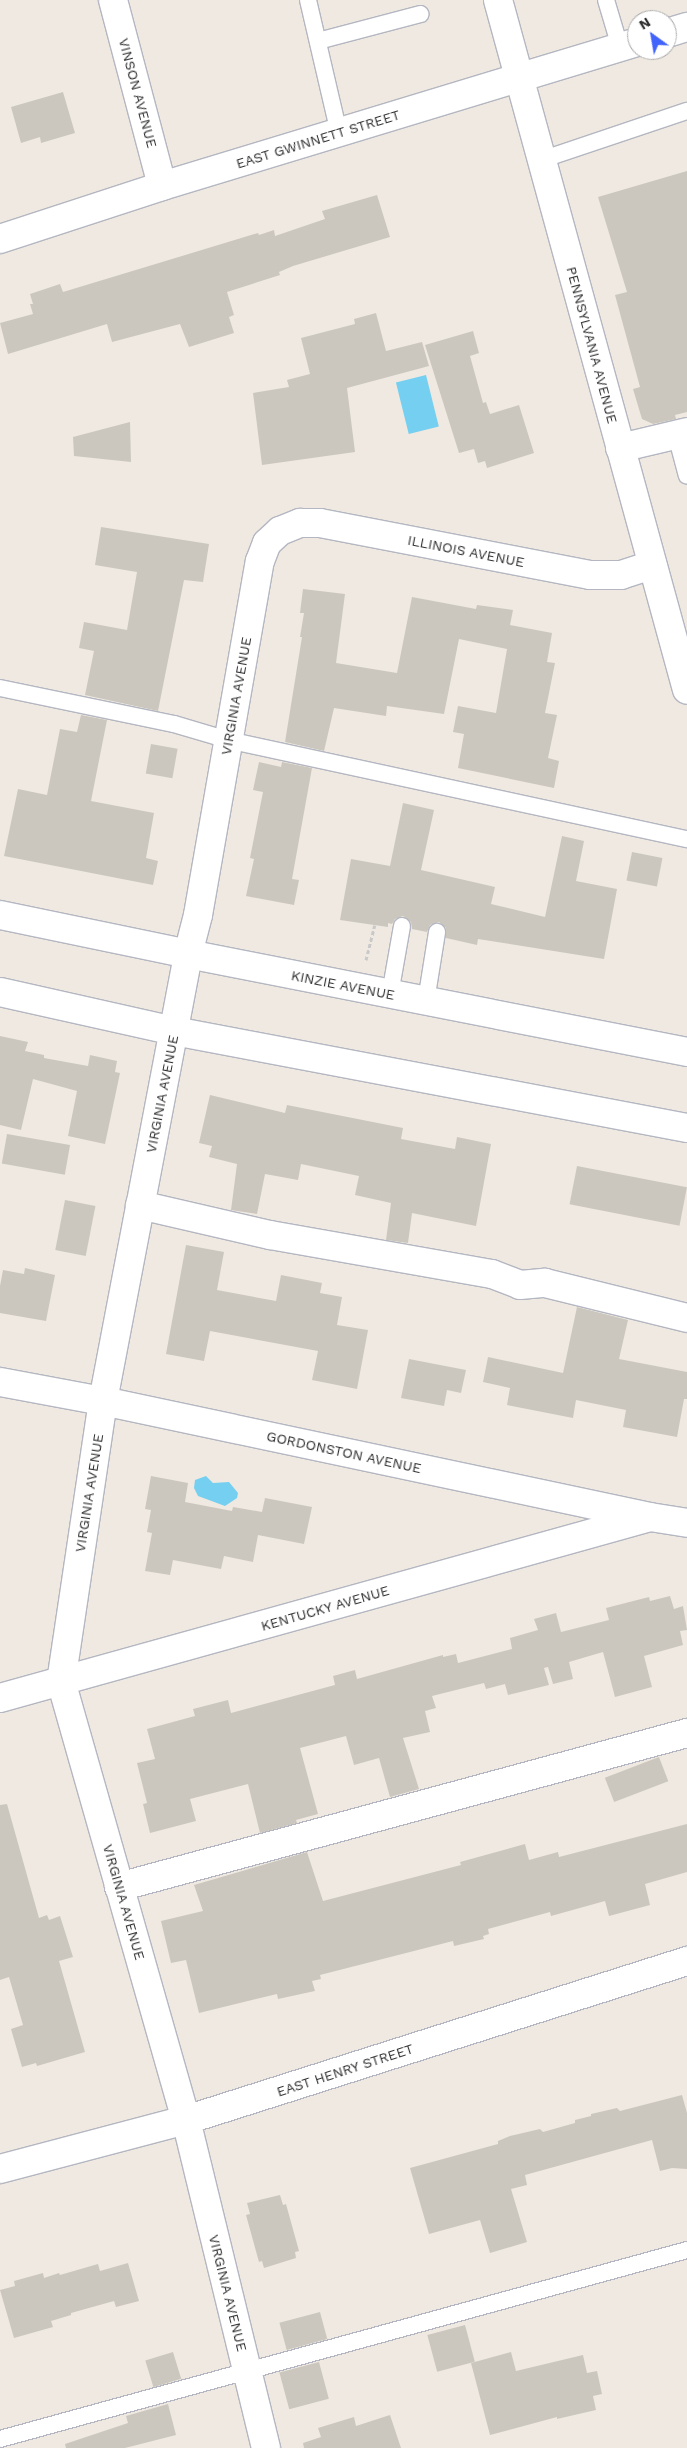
<!DOCTYPE html>
<style>
body{margin:0}
#map{position:relative;width:687px;height:2448px;overflow:hidden;background:#efe9e1;font-family:"Work Sans",sans-serif}
div>[style]{position:absolute}
[style*='--x']{left:calc(var(--x)*1px);top:calc(var(--y)*1px);width:calc(var(--w)*1px);rotate:calc(var(--a)*1deg)}
.water>*{inset:0;background:#75cff0;transform-origin:0 0}
.building>*{inset:0;background:#cbc7bf;transform-origin:0 0}
.path>*{height:3px;margin-top:-1.5px;transform-origin:0;background:repeating-linear-gradient(90deg,#c9c9c9 0 4px,transparent 0 6.5px)}
.roads{filter:drop-shadow(1px 0 #b4b7c1) drop-shadow(-1px 0 #b4b7c1) drop-shadow(0 1px #b4b7c1) drop-shadow(0 -1px #b4b7c1)}
.lane>*{height:16px;margin:-8px;padding:0 8px;transform-origin:8px;border-radius:8px;background:#fff}
.street>*{height:28px;margin:-14px;padding:0 14px;transform-origin:14px;border-radius:14px;background:#fff}
.secondary>*{height:28px;margin:-14px;padding:0 14px;transform-origin:14px;border-radius:14px;background:#fff}
span{translate:-50% -50%;white-space:nowrap;text-align:center;line-height:1.15;-webkit-text-stroke:4.5px #fff;paint-order:stroke}
.street-label{font-size:14px;color:#2e2e2e}
.north{position:absolute;left:627px;top:10px;width:50px;height:50px;box-sizing:border-box;background:#fff;border:1px solid #ababab;border-radius:50%;rotate:328deg;font-size:14px;font-weight:700;line-height:20px;text-align:center;color:#2e2e2e}
.north::after{content:'';display:block;margin:auto;width:18px;height:22px;background:#4264fb;clip-path:polygon(50% 0,100% 100%,50% 72%,0 100%)}
</style>
<div id="map">
<div class="water">
<i style="left:426px;top:375px;width:53px;height:31px;rotate:76deg"></i>
<i style="clip-path:polygon(206px 1476px,213px 1483px,229px 1482px,238px 1493px,237px 1498px,225px 1506px,198px 1496px,194px 1488px,195px 1480px)"></i>
</div>
<div class="building">
<i style="clip-path:polygon(63px 92px,75px 133px,41px 143px,40px 137px,21px 143px,11px 107px)"></i>
<i style="clip-path:polygon(687px 171px,687px 412px,675px 415px,676px 419px,653px 424px,642px 419px,633px 389px,640px 387px,615px 295px,627px 292px,598px 197px)"></i>
<i style="clip-path:polygon(377px 195px,390px 237px,293px 266px,279px 272px,280px 275px,227px 292px,234px 315px,229px 317px,234px 333px,189px 347px,180px 324px,112px 342px,107px 324px,8px 354px,0 323px,33px 314px,30px 304px,33px 304px,30px 294px,60px 284px,63px 292px,258px 233px,259px 235px,274px 230px,275px 236px,325px 219px,322px 211px)"></i>
<i style="clip-path:polygon(376px 313px,386px 351px,422px 342px,429px 366px,347px 388px,355px 452px,262px 465px,253px 393px,289px 387px,287px 380px,310px 374px,301px 338px,355px 324px,354px 319px)"></i>
<i style="clip-path:polygon(473px 331px,479px 353px,470px 356px,483px 403px,486px 402px,490px 414px,519px 405px,534px 453px,487px 468px,485px 461px,478px 463px,474px 449px,459px 453px,425px 345px)"></i>
<i style="clip-path:polygon(130px 422px,131px 462px,74px 456px,73px 437px)"></i>
<i style="clip-path:polygon(101px 527px,209px 544px,203px 582px,184px 580px,158px 711px,85px 695px,94px 651px,79px 648px,84px 622px,127px 630px,137px 572px,95px 565px)"></i>
<i style="clip-path:polygon(303px 589px,345px 594px,336px 663px,397px 673px,412px 597px,476px 609px,477px 605px,513px 610px,510px 625px,552px 633px,547px 662px,555px 663px,545px 713px,557px 715px,548px 758px,559px 761px,554px 788px,458px 768px,464px 734px,453px 732px,458px 706px,496px 713px,507px 649px,459px 639px,444px 714px,387px 706px,386px 716px,334px 708px,324px 751px,285px 742px,302px 637px,300px 637px,304px 613px,300px 613px)"></i>
<i style="clip-path:polygon(81px 715px,107px 720px,91px 801px,154px 813px,146px 858px,158px 861px,153px 885px,4px 856px,18px 789px,47px 795px,60px 729px,77px 732px)"></i>
<i style="left:151px;top:744px;width:27px;height:30px;rotate:10deg"></i>
<i style="clip-path:polygon(259px 762px,281px 767px,282px 762px,312px 768px,292px 879px,299px 880px,294px 905px,246px 896px,254px 859px,250px 858px,263px 792px,253px 790px)"></i>
<i style="clip-path:polygon(403px 803px,434px 810px,421px 870px,495px 887px,491px 904px,545px 917px,562px 836px,584px 841px,576px 881px,617px 889px,604px 959px,478px 939px,477px 945px,446px 938px,446px 928px,439px 922px,430px 925px,427px 932px,412px 929px,411px 922px,403px 916px,395px 919px,392px 924px,388px 923px,388px 927px,340px 920px,351px 859px,390px 866px)"></i>
<i style="left:632px;top:852px;width:31px;height:29px;rotate:11deg"></i>
<i style="clip-path:polygon(0 1036px,28px 1042px,25px 1051px,44px 1055px,44px 1058px,88px 1066px,90px 1055px,117px 1061px,115px 1072px,120px 1073px,105px 1144px,68px 1136px,77px 1091px,33px 1079px,21px 1130px,0 1125px)"></i>
<i style="clip-path:polygon(210px 1095px,285px 1113px,287px 1105px,403px 1128px,401px 1139px,455px 1149px,457px 1137px,491px 1144px,476px 1226px,412px 1213px,408px 1243px,386px 1240px,391px 1203px,355px 1195px,359px 1176px,301px 1164px,298px 1180px,265px 1174px,257px 1214px,231px 1210px,237px 1164px,209px 1157px,212px 1146px,199px 1143px)"></i>
<i style="left:7px;top:1134px;width:64px;height:30px;rotate:10deg"></i>
<i style="left:577px;top:1166px;width:112px;height:39px;rotate:11deg"></i>
<i style="left:65px;top:1200px;width:31px;height:51px;rotate:11deg"></i>
<i style="clip-path:polygon(186px 1245px,224px 1252px,217px 1290px,276px 1301px,281px 1275px,322px 1283px,320px 1293px,342px 1297px,337px 1325px,368px 1330px,357px 1389px,312px 1380px,318px 1351px,210px 1331px,204px 1361px,166px 1354px)"></i>
<i style="clip-path:polygon(25px 1268px,55px 1275px,46px 1321px,0 1313px,0 1286px,3px 1270px,24px 1274px)"></i>
<i style="clip-path:polygon(577px 1307px,628px 1320px,619px 1359px,687px 1372px,687px 1399px,684px 1399px,677px 1437px,623px 1427px,626px 1410px,576px 1400px,573px 1418px,507px 1405px,510px 1388px,483px 1382px,488px 1357px,563px 1373px)"></i>
<i style="clip-path:polygon(409px 1359px,466px 1370px,461px 1393px,447px 1390px,444px 1406px,401px 1398px)"></i>
<i style="clip-path:polygon(151px 1476px,188px 1483px,185px 1502px,232px 1511px,233px 1507px,262px 1512px,265px 1498px,312px 1507px,304px 1544px,258px 1535px,253px 1562px,224px 1556px,221px 1569px,173px 1560px,170px 1575px,145px 1571px,152px 1533px,147px 1532px,151px 1510px,145px 1509px)"></i>
<i style="clip-path:polygon(670px 1596px,674px 1609px,683px 1606px,687px 1630px,680px 1631px,683px 1645px,644px 1656px,652px 1687px,615px 1697px,603px 1652px,569px 1662px,573px 1679px,553px 1684px,548px 1667px,544px 1668px,549px 1685px,508px 1695px,505px 1684px,486px 1689px,484px 1683px,432px 1696px,436px 1708px,425px 1711px,430px 1732px,403px 1738px,419px 1789px,390px 1797px,379px 1758px,354px 1765px,346px 1736px,300px 1748px,318px 1814px,296px 1820px,297px 1823px,260px 1833px,248px 1784px,190px 1799px,196px 1821px,150px 1833px,143px 1804px,147px 1803px,137px 1763px,155px 1759px,147px 1729px,195px 1716px,193px 1709px,228px 1700px,231px 1713px,335px 1685px,333px 1676px,355px 1670px,357px 1679px,443px 1655px,443px 1657px,456px 1654px,458px 1663px,512px 1649px,510px 1638px,538px 1630px,534px 1619px,556px 1613px,561px 1632px,609px 1620px,606px 1608px,649px 1597px,650px 1601px)"></i>
<i style="left:659px;top:1757px;width:26px;height:58px;rotate:69deg"></i>
<i style="clip-path:polygon(7px 1804px,39px 1918px,47px 1915px,49px 1920px,60px 1916px,73px 1957px,59px 1961px,85px 2052px,37px 2066px,36px 2063px,22px 2067px,11px 2029px,23px 2025px,9px 1977px,0 1980px,0 1805px)"></i>
<i style="clip-path:polygon(687px 1824px,687px 1872px,645px 1884px,650px 1905px,609px 1916px,605px 1901px,551px 1916px,550px 1912px,488px 1929px,489px 1934px,483px 1936px,484px 1939px,454px 1946px,453px 1941px,320px 1975px,321px 1979px,312px 1981px,315px 1991px,278px 1999px,277px 1994px,199px 2013px,186px 1960px,171px 1963px,161px 1921px,203px 1911px,194px 1885px,307px 1852px,323px 1901px,461px 1865px,460px 1862px,525px 1844px,529px 1860px,558px 1852px,559px 1857px)"></i>
<i style="clip-path:polygon(682px 2095px,687px 2113px,687px 2169px,672px 2168px,660px 2171px,652px 2140px,525px 2175px,527px 2185px,511px 2189px,527px 2242px,490px 2253px,480px 2220px,429px 2234px,410px 2168px,498px 2144px,498px 2141px,510px 2136px,540px 2129px,543px 2132px,575px 2123px,575px 2120px,591px 2116px,591px 2114px,617px 2108px,620px 2111px)"></i>
<i style="clip-path:polygon(280px 2195px,283px 2205px,286px 2204px,299px 2251px,295px 2252px,296px 2258px,264px 2268px,262px 2261px,259px 2262px,246px 2215px,250px 2214px,247px 2203px)"></i>
<i style="clip-path:polygon(128px 2263px,139px 2301px,116px 2307px,114px 2301px,71px 2313px,71px 2315px,51px 2321px,53px 2327px,14px 2338px,0 2290px,15px 2286px,14px 2281px,43px 2273px,44px 2278px,59px 2273px,60px 2275px,98px 2264px,100px 2271px)"></i>
<i style="left:320px;top:2312px;width:28px;height:42px;rotate:75deg"></i>
<i style="left:465px;top:2325px;width:38px;height:39px;rotate:75deg"></i>
<i style="left:173px;top:2352px;width:28px;height:29px;rotate:73deg"></i>
<i style="clip-path:polygon(511px 2352px,516px 2371px,583px 2355px,587px 2373px,597px 2371px,602px 2394px,593px 2396px,596px 2410px,557px 2419px,557px 2417px,490px 2435px,471px 2363px)"></i>
<i style="left:319px;top:2362px;width:38px;height:41px;rotate:75deg"></i>
<i style="clip-path:polygon(168px 2404px,176px 2435px,125px 2448px,66px 2448px,65px 2444px,128px 2423px,126px 2416px)"></i>
<i style="clip-path:polygon(390px 2415px,401px 2448px,304px 2448px,303px 2443px,321px 2437px,318px 2428px,354px 2417px,356px 2426px)"></i>
</div>
<div class="path">
<i style="--x:366;--y:960;--w:36;--a:-76"></i>
</div>
<div class="roads">
<div class="lane">
<i style="--x:308;--y:0;--w:137;--a:76.9"></i>
<i style="--x:606;--y:0;--w:49;--a:73.4"></i>
<i style="--x:318;--y:41;--w:106;--a:-14.7"></i>
<i style="--x:541;--y:160;--w:154;--a:-18.6"></i>
<i style="--x:676;--y:435;--w:42;--a:75"></i>
<i style="--x:0;--y:688;--w:178;--a:11.7"></i>
<i style="--x:174;--y:724;--w:56;--a:16.5"></i>
<i style="--x:228;--y:740;--w:470;--a:12.2"></i>
<i style="--x:390;--y:994;--w:69;--a:-80"></i>
<i style="--x:426;--y:1001;--w:70;--a:-80.9"></i>
<i style="--x:0;--y:2439;--w:713;--a:-15.38"></i>
</div>
<div class="street">
<i style="--x:113;--y:0;--w:192;--a:75.2"></i>
<i style="--x:667;--y:33;--w:21;--a:-17"></i>
<i style="--x:518;--y:78;--w:124;--a:-16.8"></i>
<i style="--x:620;--y:448;--w:69;--a:-13.4"></i>
<i style="--x:0;--y:915;--w:192;--a:11.7"></i>
<i style="--x:188;--y:954;--w:509;--a:11.11"></i>
<i style="--x:0;--y:992;--w:178;--a:12.6"></i>
<i style="--x:174;--y:1031;--w:522;--a:10.71"></i>
<i style="--x:140;--y:1205;--w:133;--a:13"></i>
<i style="--x:270;--y:1235;--w:225;--a:10"></i>
<i style="--x:492;--y:1274;--w:30;--a:21"></i>
<i style="--x:520;--y:1285;--w:25;--a:-5"></i>
<i style="--x:545;--y:1283;--w:146;--a:13.8"></i>
<i style="--x:0;--y:1382;--w:105;--a:10.5"></i>
<i style="--x:103;--y:1401;--w:559;--a:11.97"></i>
<i style="--x:650;--y:1517;--w:37;--a:9"></i>
<i style="--x:0;--y:1698;--w:672;--a:-15.55"></i>
<i style="--x:119;--y:1887;--w:589;--a:-15.17"></i>
<i style="--x:0;--y:2169;--w:192;--a:-14.8"></i>
<i style="--x:186;--y:2120;--w:526;--a:-17.61"></i>
</div>
<div class="secondary">
<i style="--x:498;--y:0;--w:715;--a:74.68"></i>
<i style="--x:0;--y:239;--w:170;--a:-18.1"></i>
<i style="--x:162;--y:186;--w:372;--a:-16.9"></i>
<i style="--x:266;--y:2448;--w:338;--a:-103.7"></i>
<i style="--x:186;--y:2120;--w:455;--a:-105.9"></i>
<i style="--x:61;--y:1682;--w:284;--a:-81.5"></i>
<i style="--x:103;--y:1401;--w:455;--a:-79.2"></i>
<i style="--x:188;--y:954;--w:40;--a:-75.6"></i>
<i style="--x:198;--y:915;--w:359;--a:-80.1"></i>
<i style="--x:260;--y:561;--w:19;--a:-69"></i>
<i style="--x:267;--y:543;--w:18;--a:-43"></i>
<i style="--x:280;--y:531;--w:22;--a:-22"></i>
<i style="--x:300;--y:523;--w:20;--a:0"></i>
<i style="--x:320;--y:523;--w:275;--a:10.9"></i>
<i style="--x:590;--y:575;--w:31;--a:0"></i>
<i style="--x:621;--y:575;--w:33;--a:-18"></i>
</div>
</div>
<div class="street-label">
<span style="left:138px;top:93px;rotate:75deg">VINSON AVENUE</span>
<span style="left:318px;top:139px;rotate:-17deg">EAST GWINNETT STREET</span>
<span style="left:592px;top:345px;rotate:75deg">PENNSYLVANIA AVENUE</span>
<span style="left:466px;top:551px;rotate:11deg">ILLINOIS AVENUE</span>
<span style="left:236px;top:696px;rotate:-80deg">VIRGINIA AVENUE</span>
<span style="left:343px;top:985px;rotate:11deg">KINZIE AVENUE</span>
<span style="left:162px;top:1094px;rotate:-79deg">VIRGINIA AVENUE</span>
<span style="left:344px;top:1452px;rotate:12deg">GORDONSTON AVENUE</span>
<span style="left:89px;top:1493px;rotate:-81deg">VIRGINIA AVENUE</span>
<span style="left:325px;top:1608px;rotate:-16deg">KENTUCKY AVENUE</span>
<span style="left:124px;top:1902px;rotate:74deg">VIRGINIA AVENUE</span>
<span style="left:345px;top:2070px;rotate:-18deg">EAST HENRY STREET</span>
<span style="left:228px;top:2293px;rotate:76deg">VIRGINIA AVENUE</span>
</div>
<div class="north">N</div>
</div>
